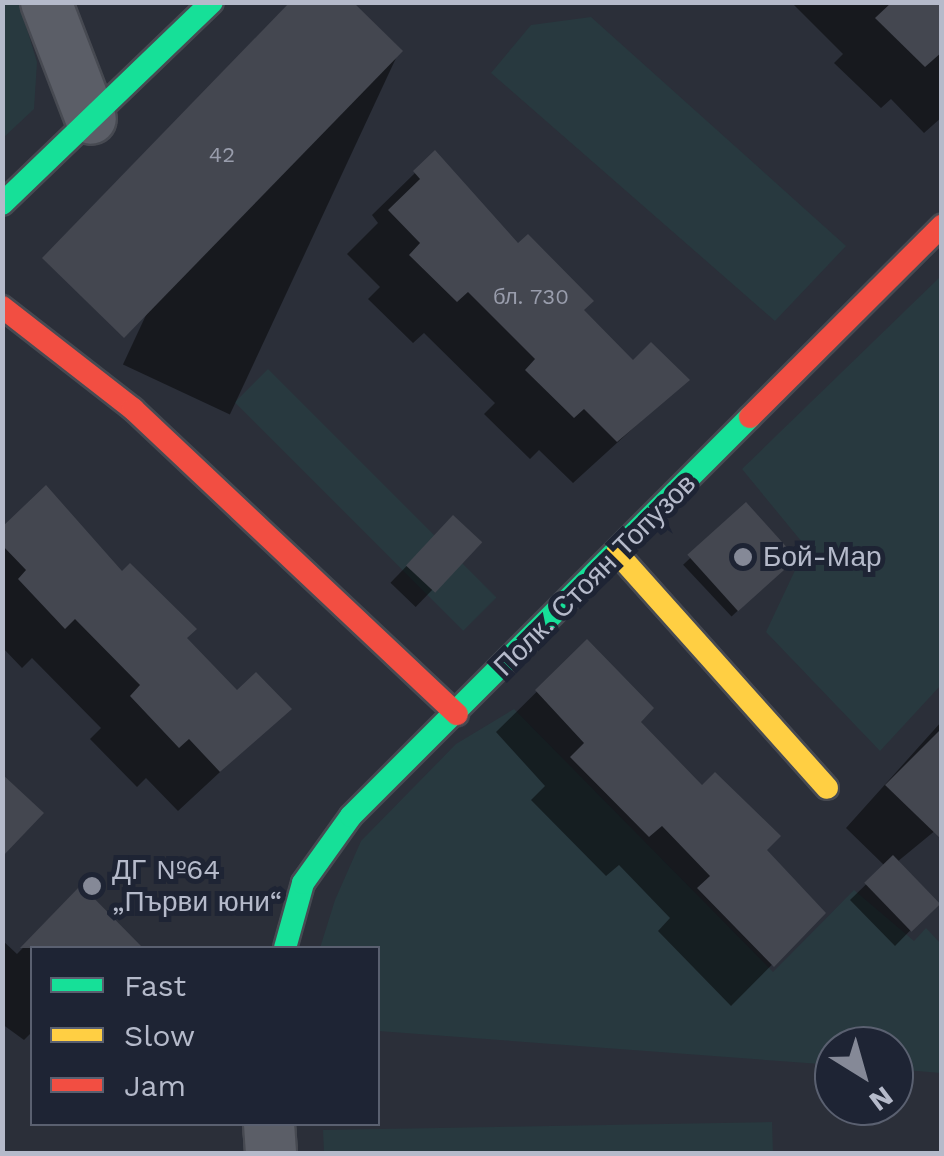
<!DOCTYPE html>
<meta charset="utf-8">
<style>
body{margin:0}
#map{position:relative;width:944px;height:1156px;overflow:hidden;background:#2b2f39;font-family:"Work Sans",sans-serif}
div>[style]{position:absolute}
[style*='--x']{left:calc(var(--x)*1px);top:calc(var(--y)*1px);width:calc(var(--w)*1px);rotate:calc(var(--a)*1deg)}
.green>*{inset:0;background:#28393f;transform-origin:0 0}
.shadow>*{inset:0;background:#0007;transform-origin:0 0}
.building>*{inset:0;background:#444750;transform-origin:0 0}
.roads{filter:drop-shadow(2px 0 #474a52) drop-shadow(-2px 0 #474a52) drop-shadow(0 2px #474a52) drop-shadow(0 -2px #474a52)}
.street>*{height:50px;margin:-25px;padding:0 25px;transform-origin:25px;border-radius:25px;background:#5b5e67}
.fast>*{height:22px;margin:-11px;padding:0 11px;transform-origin:11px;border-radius:11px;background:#16e098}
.slow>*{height:22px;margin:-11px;padding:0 11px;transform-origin:11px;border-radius:11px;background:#ffcf43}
.jam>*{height:22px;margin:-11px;padding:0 11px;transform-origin:11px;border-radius:11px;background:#f24e42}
.dots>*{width:28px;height:28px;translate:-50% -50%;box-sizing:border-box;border:5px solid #1e2434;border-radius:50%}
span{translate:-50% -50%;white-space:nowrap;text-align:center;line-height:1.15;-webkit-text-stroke:10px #1e2434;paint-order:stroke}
.number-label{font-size:22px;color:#999dac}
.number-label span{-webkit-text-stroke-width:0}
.poi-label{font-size:28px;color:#b5baca}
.left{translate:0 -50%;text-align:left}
.street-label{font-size:28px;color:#b5baca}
.frame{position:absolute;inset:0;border:5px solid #b5baca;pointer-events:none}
.legend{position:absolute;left:30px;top:946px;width:350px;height:180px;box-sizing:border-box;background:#1e2434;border:2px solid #5a6070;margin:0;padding:12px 18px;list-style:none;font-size:30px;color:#b5baca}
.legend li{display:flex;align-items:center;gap:20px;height:50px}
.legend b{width:50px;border:2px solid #5a6070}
.north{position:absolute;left:814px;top:1026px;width:100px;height:100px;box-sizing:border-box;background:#1e2434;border:2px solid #5a6070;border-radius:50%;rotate:143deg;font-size:28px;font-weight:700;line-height:40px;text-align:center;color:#b5baca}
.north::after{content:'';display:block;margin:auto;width:35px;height:45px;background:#858997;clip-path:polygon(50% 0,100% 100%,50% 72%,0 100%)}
</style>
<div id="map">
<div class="green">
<i style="clip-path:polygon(3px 2px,19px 3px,37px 62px,34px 109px,3px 138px)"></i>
<i style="clip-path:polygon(591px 17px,846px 246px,775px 321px,491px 73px,531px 25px)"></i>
<i style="clip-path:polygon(941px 276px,941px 685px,880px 751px,766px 632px,806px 547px,742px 469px)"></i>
<i style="left:268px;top:369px;width:323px;height:47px;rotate:45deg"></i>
<i style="clip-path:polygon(514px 709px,773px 972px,854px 890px,914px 941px,926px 928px,941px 944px,941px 1073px,894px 1069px,894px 1046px,834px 1046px,834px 1065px,378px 1031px,378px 948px,320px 948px,335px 900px,361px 841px,456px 744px)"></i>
<i style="clip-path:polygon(772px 1122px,773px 1153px,324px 1153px,323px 1130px)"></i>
</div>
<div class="shadow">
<i style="left:292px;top:2px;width:118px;height:400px;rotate:25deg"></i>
<i style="clip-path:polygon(791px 2px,942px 2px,942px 117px,924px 133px,891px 99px,881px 108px,834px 63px,843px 54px)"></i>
<i style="clip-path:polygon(415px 173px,518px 247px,633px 363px,686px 380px,573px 483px,539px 450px,530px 459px,484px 414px,495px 403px,424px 333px,413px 343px,368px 299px,380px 287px,347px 254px,378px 223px,372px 215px)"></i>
<i style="left:746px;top:506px;width:71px;height:86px;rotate:47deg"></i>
<i style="left:453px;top:518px;width:35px;height:90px;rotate:44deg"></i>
<i style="clip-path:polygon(2px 530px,122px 575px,237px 693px,288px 709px,178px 811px,146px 778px,137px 787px,90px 739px,101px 728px,32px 658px,22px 668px,2px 647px)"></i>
<i style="clip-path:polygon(587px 642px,638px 722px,823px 913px,731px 1006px,658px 931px,670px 918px,619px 865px,606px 876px,531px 800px,545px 786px,496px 732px)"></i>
<i style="clip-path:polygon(942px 721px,942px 825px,897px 862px,936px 904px,895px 946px,850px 900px,885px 866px,846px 828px)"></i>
<i style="clip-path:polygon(81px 888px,125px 934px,112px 948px,32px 948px,32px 1032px,24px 1040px,2px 1024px,2px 940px,17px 954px)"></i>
</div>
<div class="building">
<i style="clip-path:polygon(290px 2px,353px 2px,403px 51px,124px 338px,42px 258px)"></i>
<i style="clip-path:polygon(892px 2px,942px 2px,942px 52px,925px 67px,875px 18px)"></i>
<i style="clip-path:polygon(435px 150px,518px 243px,528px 234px,594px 301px,584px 310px,633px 360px,651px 342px,690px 380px,617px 442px,584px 409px,574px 418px,525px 370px,535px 359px,468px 292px,457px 302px,409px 255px,420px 243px,388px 210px,420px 179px,413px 171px)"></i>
<i style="clip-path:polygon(46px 485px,122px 571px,130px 563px,197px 629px,187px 638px,237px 690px,256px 672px,292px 709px,220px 772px,189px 739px,179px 748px,130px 696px,140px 685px,75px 619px,65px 629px,18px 579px,26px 570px,2px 545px,2px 527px)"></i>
<i style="left:746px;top:502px;width:76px;height:79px;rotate:48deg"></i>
<i style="left:453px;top:515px;width:40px;height:69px;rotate:43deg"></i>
<i style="clip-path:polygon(587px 639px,654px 708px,641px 722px,702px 785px,715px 772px,781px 836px,767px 850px,826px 913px,774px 967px,697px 888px,710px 876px,662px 826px,649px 837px,570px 757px,584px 743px,535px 690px)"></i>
<i style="clip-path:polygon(942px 728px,942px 840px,885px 785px)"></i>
<i style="clip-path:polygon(2px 774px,44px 813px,2px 857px)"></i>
<i style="left:893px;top:855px;width:68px;height:40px;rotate:46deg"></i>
<i style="clip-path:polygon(81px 885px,143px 948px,20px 948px)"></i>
</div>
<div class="roads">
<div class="street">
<i style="--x:46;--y:2;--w:125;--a:69"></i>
<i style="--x:269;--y:1124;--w:30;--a:86"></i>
</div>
<div class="fast">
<i style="--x:2;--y:204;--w:291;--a:-43.9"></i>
<i style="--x:285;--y:948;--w:67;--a:-74.5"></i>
<i style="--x:303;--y:883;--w:82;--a:-54.4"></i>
<i style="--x:351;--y:816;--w:564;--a:-45"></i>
</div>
<div class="slow">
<i style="--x:617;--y:553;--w:315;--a:48.2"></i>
</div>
<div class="jam">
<i style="--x:2;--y:307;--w:166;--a:37.9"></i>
<i style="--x:133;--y:409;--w:445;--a:43.3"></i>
<i style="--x:750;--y:417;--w:271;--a:-44.9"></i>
</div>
</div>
<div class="dots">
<i style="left:743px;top:557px;background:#858997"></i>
<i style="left:92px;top:886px;background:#858997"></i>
</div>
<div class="number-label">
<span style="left:222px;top:155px">42</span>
<span style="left:531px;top:297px">бл. 730</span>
</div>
<div class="poi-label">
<span class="left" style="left:763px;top:557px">Бой-Мар</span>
<span class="left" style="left:112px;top:886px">ДГ №64<br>„Първи юни“</span>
</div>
<div class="street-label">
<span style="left:595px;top:575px;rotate:-45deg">Полк. Стоян Топузов</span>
</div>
<div class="frame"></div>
<ul class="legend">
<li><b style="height:12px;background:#16e098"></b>Fast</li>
<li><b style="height:12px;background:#ffcf43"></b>Slow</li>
<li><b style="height:12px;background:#f24e42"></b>Jam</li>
</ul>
<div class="north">N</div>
</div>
